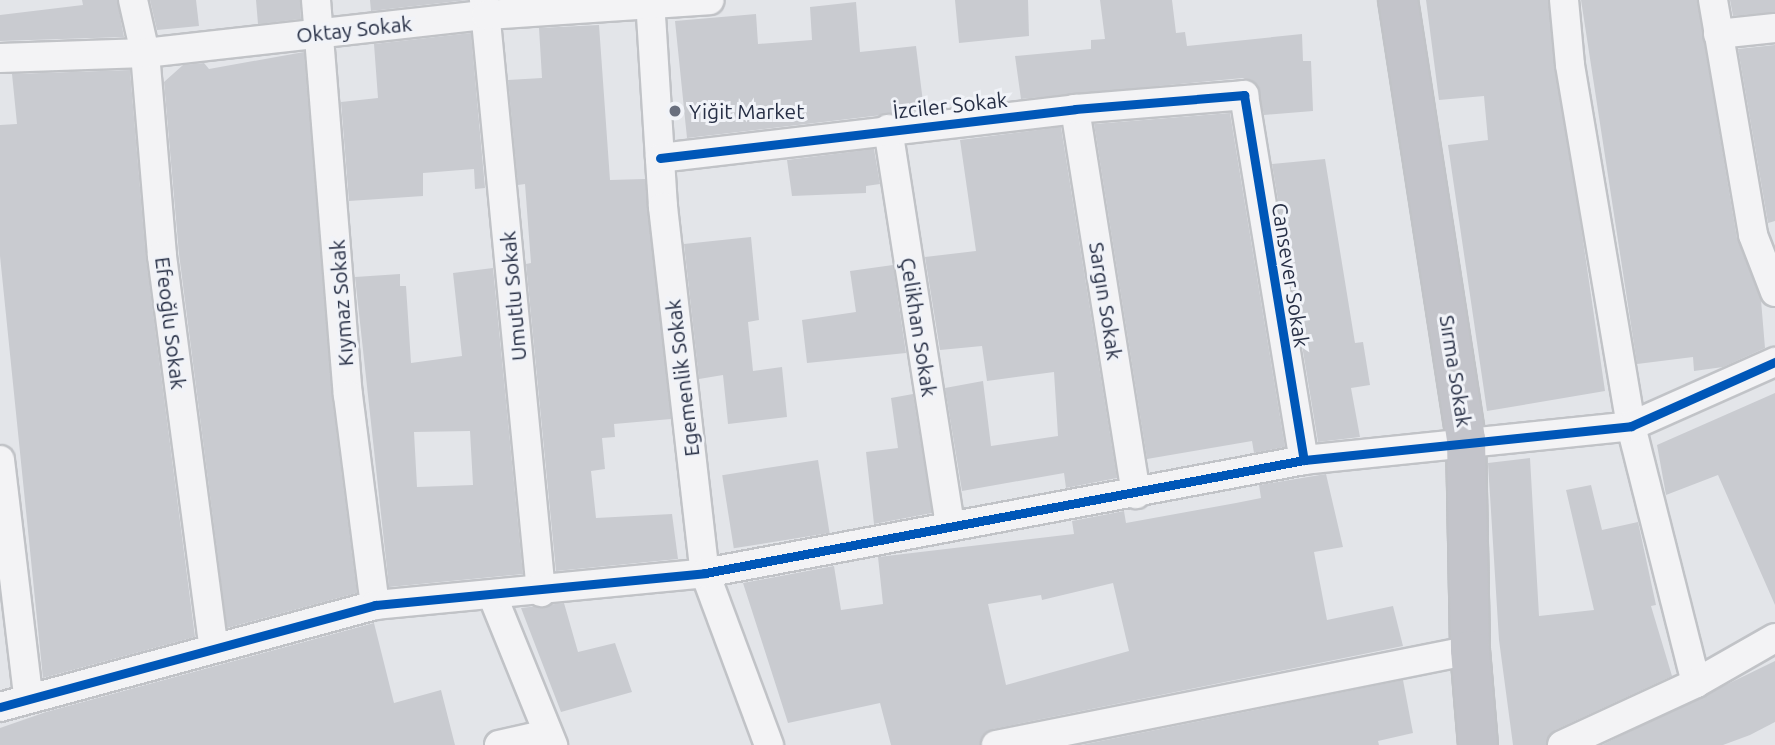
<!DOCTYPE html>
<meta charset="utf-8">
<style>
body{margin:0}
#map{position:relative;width:1775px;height:745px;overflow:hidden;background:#e3e5e9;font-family:Ubuntu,sans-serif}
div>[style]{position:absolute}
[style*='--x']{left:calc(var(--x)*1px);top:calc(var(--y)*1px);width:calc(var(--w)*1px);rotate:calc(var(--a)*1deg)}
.building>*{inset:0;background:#c9cbd0;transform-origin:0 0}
.roads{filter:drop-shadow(2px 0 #c1c3c7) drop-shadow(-2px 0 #c1c3c7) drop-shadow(0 2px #c1c3c7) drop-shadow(0 -2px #c1c3c7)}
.street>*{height:28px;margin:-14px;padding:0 14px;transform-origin:14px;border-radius:14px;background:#f3f3f5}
.secondary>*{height:38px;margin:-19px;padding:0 19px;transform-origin:19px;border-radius:19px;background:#c3c4ca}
.cycleway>*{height:9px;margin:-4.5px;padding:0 4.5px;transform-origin:4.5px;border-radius:4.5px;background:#0057b8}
.dots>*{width:19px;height:19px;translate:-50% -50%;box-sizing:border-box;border:4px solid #f1f3f8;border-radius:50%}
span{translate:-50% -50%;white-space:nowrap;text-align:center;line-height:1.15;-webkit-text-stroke:6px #f1f3f8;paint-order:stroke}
.street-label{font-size:21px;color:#272f45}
.poi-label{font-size:21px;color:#272f45}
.left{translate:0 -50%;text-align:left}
</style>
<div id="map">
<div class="building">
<i style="clip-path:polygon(82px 0,117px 0,124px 37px,0 41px,0 15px,83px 5px)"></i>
<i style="clip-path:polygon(150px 0,196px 0,199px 26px,157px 30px)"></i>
<i style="clip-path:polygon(256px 0,300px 0,301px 19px,258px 24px)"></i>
<i style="clip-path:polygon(370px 0,468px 0,371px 11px)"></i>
<i style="clip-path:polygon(955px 0,1028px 0,1029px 36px,959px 43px)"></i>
<i style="clip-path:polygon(1100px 0,1172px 0,1176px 33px,1185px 32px,1187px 46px,1302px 34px,1303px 61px,1311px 61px,1313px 111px,1264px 115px,1257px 85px,1243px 78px,1021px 99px,1015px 56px,1091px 49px,1091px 40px,1105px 39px)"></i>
<i style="clip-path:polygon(1426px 0,1548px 0,1605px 391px,1487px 411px,1448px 145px,1488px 140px,1484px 96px,1439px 100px)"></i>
<i style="clip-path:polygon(1581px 0,1697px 0,1737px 238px,1761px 300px,1765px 348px,1723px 367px,1694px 371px,1693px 357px,1637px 364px)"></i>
<i style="clip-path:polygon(1730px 0,1775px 0,1775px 12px,1733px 16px)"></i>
<i style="clip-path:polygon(856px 2px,860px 52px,916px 46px,924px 110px,687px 138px,675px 21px,756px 14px,758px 44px,812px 40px,810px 7px)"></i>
<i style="clip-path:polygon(599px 25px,610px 180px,645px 179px,671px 419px,614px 424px,615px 437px,602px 438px,605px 469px,591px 471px,596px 518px,672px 514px,678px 559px,556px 571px,526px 264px,531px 263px,525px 184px,518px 185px,508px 80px,542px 78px,539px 28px)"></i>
<i style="clip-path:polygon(471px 33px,485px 188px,475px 189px,474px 169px,423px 173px,423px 196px,349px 201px,341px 102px,378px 98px,374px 44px)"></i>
<i style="clip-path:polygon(1775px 45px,1775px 221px,1768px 223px,1738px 49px)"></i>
<i style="clip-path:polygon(304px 52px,332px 397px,357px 593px,227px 628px,179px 254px,164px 82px,183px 65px,204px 63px,209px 69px)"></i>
<i style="clip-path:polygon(130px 70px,146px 258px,195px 637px,43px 678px,0 256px,0 125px,17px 124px,12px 74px)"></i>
<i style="clip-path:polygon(1230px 113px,1285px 447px,1254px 453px,1252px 441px,1147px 459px,1094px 124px)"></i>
<i style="clip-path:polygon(1061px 127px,1117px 478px,1066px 488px,1064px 473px,962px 491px,945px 388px,983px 381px,991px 446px,1058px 436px,1054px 372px,987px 381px,982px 346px,940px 350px,925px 257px,976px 251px,960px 140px)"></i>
<i style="clip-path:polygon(874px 149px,880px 184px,866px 186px,866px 193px,792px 196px,787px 160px)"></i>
<i style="clip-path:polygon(1325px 159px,1355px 343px,1363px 342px,1370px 385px,1351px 388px,1360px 437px,1318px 442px,1272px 164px)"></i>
<i style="clip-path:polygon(751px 237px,759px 320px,748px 322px,753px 371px,782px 367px,787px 417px,728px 424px,723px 375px,699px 379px,684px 244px)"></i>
<i style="clip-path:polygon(893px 265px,906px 353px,807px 363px,802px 320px,856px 312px,850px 271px)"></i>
<i style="clip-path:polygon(evenodd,493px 268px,523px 574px,389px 587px,355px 277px,400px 274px,400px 286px,406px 286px,411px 363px,462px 356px,453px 273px,493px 268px,470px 431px,473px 485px,417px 487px,414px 432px,470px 431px)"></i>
<i style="clip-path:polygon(1775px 393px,1775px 605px,1718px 475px,1666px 495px,1657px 445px)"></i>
<i style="clip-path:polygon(913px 394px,932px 513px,874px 524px,866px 452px,898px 448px,891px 398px)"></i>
<i style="clip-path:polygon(1530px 458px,1539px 616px,1594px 610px,1566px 490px,1591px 485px,1602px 530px,1638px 522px,1656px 605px,1651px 606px,1672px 676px,1555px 730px,1546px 745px,1513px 745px,1499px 640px,1488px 463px)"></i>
<i style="left:818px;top:460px;width:74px;height:97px;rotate:81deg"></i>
<i style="clip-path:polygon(evenodd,1326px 474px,1343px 547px,1314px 552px,1327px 620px,1393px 606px,1403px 646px,993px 729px,980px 745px,891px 745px,880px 703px,788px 723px,743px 583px,834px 566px,841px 610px,883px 604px,878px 557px,1074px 534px,1072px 521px,1124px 511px,1126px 523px,1236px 503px,1261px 498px,1259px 485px,1326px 474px,1113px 583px,1129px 651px,1006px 685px,988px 604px,1041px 595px,1042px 600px,1113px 583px)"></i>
<i style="clip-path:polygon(564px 603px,578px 652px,615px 643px,632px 692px,561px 712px,521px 608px)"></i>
<i style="clip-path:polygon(374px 623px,394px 703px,441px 690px,455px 745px,0 745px,0 728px,46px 712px)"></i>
<i style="clip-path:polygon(1775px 661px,1775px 722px,1750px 735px,1723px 745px,1602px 745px)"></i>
<i style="clip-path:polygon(1403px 680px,1413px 733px,1378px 741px,1379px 745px,1081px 745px)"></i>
</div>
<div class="roads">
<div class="street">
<i style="--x:133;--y:0;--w:54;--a:77.2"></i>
<i style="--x:145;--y:53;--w:204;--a:85.2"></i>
<i style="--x:162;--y:256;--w:393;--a:82.5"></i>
<i style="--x:316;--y:0;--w:396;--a:85.4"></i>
<i style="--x:348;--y:395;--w:212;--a:82.7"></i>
<i style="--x:484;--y:0;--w:595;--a:84.5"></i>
<i style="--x:650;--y:0;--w:207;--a:86.4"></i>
<i style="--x:663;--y:207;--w:368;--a:83.5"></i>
<i style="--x:705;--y:573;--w:184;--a:69.6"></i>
<i style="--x:1564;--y:0;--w:65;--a:84.7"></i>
<i style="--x:1570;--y:65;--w:366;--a:80.4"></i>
<i style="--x:1631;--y:426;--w:265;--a:75.8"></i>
<i style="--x:1713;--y:0;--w:238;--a:80.3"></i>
<i style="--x:1753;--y:235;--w:61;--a:68.9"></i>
<i style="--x:1718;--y:34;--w:57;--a:-6"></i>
<i style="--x:0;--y:58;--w:145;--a:-2"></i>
<i style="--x:145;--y:53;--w:343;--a:-6.4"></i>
<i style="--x:486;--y:15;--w:224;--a:-3.8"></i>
<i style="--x:1075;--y:109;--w:390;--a:81"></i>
<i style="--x:888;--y:129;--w:400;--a:81.1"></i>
<i style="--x:660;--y:158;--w:418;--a:-6.7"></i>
<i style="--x:1075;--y:109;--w:170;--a:-4.7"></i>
<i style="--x:1244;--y:95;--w:370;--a:80.7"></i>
<i style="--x:0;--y:460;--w:238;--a:83.2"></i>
<i style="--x:493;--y:597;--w:160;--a:67.9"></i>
<i style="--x:0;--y:707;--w:389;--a:-15.2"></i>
<i style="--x:375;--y:605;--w:332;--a:-5.5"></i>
<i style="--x:705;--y:573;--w:610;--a:-10.68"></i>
<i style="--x:1304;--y:460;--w:329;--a:-5.9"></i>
<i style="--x:1631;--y:426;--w:158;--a:-24"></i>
<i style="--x:499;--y:745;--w:49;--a:-12.9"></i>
<i style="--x:996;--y:745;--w:483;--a:-11.3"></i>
<i style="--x:1562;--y:745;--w:148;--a:-24.8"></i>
<i style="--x:1696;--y:683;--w:91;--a:-29.7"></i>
</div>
<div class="secondary">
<i style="--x:1398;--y:0;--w:444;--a:81.2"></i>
<i style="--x:1466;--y:439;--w:211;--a:88.9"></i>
<i style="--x:1470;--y:650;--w:95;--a:85.2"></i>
</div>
</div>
<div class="cycleway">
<i style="--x:660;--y:158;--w:418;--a:-6.7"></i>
<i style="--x:1075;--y:109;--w:170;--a:-4.7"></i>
<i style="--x:1244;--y:95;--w:370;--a:80.7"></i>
<i style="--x:0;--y:707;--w:389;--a:-15.2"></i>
<i style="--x:375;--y:605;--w:332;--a:-5.5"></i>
<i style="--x:705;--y:573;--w:610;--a:-10.68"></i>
<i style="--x:1304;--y:460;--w:329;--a:-5.9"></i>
<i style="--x:1631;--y:426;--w:158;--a:-24"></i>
</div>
<div class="dots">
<i style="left:675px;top:111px;background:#696f7e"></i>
</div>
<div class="street-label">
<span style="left:354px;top:29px;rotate:-6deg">Oktay Sokak</span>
<span style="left:950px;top:105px;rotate:-6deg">İzciler Sokak</span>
<span style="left:1291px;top:275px;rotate:81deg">Cansever Sokak</span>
<span style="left:513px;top:296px;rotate:-95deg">Umutlu Sokak</span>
<span style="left:1106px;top:301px;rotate:81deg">Sargın Sokak</span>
<span style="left:341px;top:303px;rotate:-94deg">Kıymaz Sokak</span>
<span style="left:171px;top:323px;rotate:83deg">Efeoğlu Sokak</span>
<span style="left:919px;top:327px;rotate:81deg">Çelikhan Sokak</span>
<span style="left:1456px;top:371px;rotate:81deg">Sırma Sokak</span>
<span style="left:682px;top:378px;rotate:-97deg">Egemenlik Sokak</span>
</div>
<div class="poi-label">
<span class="left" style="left:689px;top:111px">Yiğit Market</span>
</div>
</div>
